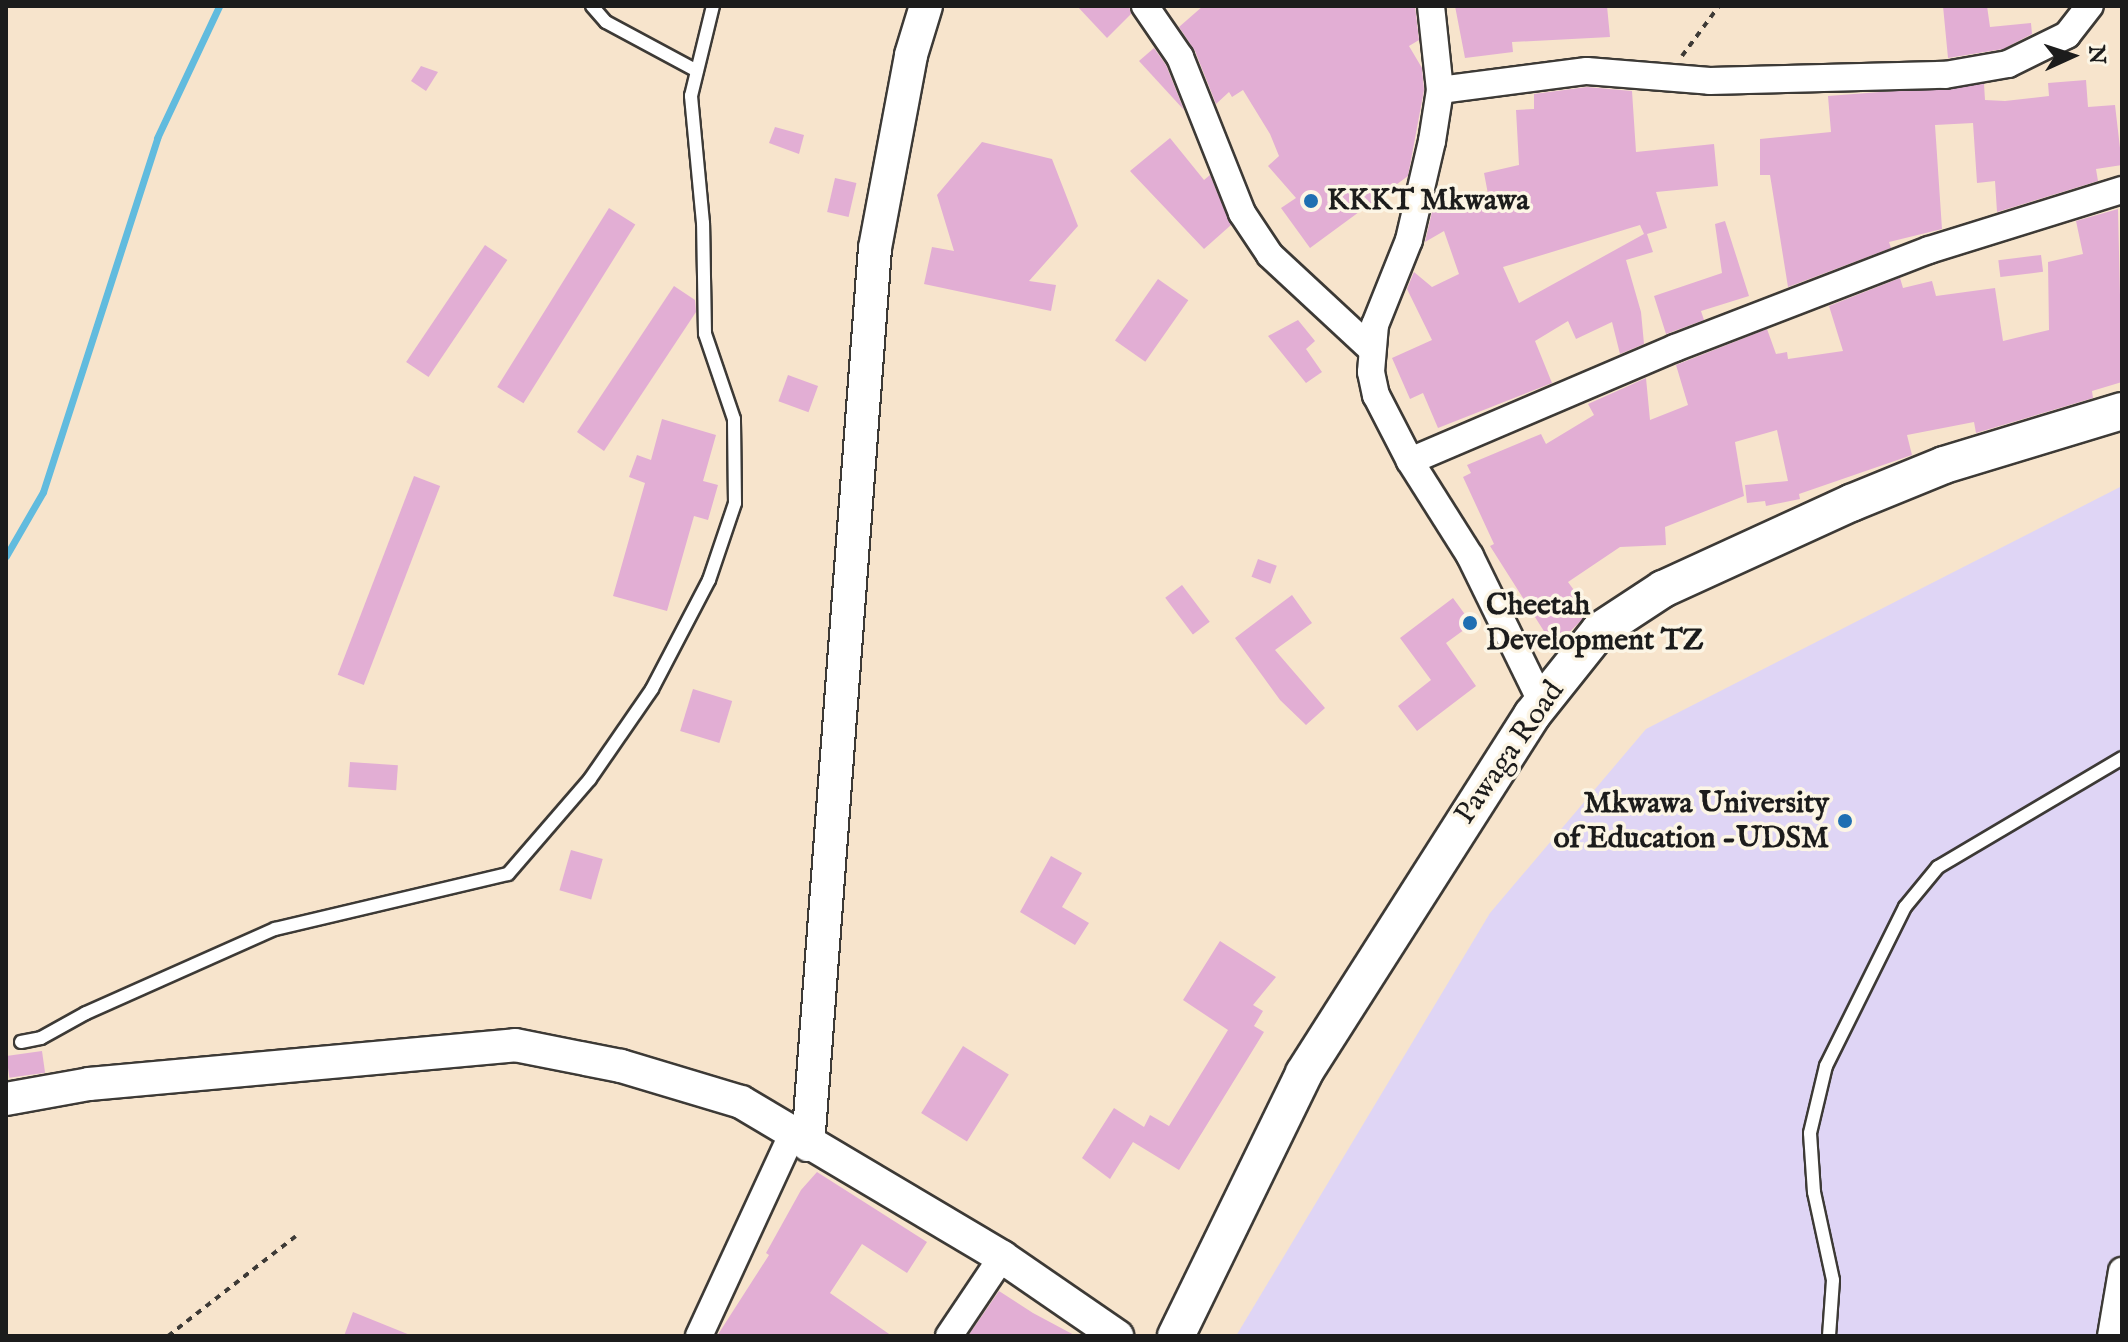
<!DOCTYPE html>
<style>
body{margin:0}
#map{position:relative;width:2128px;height:1342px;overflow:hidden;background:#f7e4cc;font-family:"IM FELL English",serif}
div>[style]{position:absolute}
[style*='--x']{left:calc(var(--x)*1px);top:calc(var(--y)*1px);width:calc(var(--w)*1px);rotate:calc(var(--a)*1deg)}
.built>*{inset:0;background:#dfd5f5}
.stream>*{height:7px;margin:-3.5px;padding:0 3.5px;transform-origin:3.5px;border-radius:3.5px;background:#61bbde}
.building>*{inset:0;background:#e2aed4;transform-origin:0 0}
.path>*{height:4px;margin-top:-2px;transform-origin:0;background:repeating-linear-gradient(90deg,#3d3a36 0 6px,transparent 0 12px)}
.roads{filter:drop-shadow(2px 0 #3d3a36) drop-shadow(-2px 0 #3d3a36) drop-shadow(0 2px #3d3a36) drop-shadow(0 -2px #3d3a36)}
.service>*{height:12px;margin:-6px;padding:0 6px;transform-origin:6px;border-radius:6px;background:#fff}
.minor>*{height:26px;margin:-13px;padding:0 13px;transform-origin:13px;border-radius:13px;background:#fff}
.tertiary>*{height:32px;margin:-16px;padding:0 16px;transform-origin:16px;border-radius:16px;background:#fff}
.secondary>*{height:36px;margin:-18px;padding:0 18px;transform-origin:18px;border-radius:18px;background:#fff}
.dots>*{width:22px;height:22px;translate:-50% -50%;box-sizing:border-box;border:4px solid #fcf5e5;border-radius:50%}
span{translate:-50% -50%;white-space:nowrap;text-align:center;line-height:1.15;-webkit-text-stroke:7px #fcf5e5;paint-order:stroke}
.poi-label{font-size:30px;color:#1c1c1c;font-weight:700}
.left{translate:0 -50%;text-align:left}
.right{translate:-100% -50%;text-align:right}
.street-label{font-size:30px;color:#1c1c1c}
.frame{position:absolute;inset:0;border:8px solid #1c1c1c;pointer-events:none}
.north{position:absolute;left:2032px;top:16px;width:80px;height:80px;-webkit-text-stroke:6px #fcf5e5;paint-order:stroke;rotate:87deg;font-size:22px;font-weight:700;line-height:32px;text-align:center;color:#1c1c1c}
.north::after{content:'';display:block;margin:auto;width:28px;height:36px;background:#1c1c1c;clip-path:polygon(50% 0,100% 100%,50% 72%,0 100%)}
</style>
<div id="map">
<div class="built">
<i style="clip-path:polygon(2122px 486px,2122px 1336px,1236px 1336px,1490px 913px,1646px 729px)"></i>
</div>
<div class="stream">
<i style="--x:6;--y:556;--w:74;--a:-60"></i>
<i style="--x:43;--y:492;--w:372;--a:-72.1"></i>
<i style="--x:157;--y:138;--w:146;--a:-64.8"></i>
</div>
<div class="building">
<i style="clip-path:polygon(1077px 6px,1129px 6px,1131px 14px,1107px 38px)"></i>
<i style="clip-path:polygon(1203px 6px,1415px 6px,1419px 40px,1409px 46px,1422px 68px,1424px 90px,1408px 176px,1310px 248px,1281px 208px,1296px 198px,1268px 166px,1279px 156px,1270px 134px,1243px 90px,1232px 97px,1229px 92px,1216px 104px,1195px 51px,1179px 27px)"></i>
<i style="clip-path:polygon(1455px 6px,1607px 6px,1610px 37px,1512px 42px,1513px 52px,1465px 58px)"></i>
<i style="clip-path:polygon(1943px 6px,1987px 6px,1990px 27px,2031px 23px,2032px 34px,2003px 49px,1948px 58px)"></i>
<i style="clip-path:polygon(1154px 48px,1166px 65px,1184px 110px,1139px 61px)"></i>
<i style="clip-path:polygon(421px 66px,438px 72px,426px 91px,411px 81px)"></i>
<i style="clip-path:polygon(2086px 80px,2088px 107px,2115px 105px,2122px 165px,2096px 169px,2098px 181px,1997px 212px,1995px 181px,1977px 183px,1973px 123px,1935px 125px,1942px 229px,1889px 242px,1891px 248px,1788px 287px,1770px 175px,1760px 175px,1760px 139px,1831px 132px,1828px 96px,1984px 84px,1985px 100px,2005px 101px,2049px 96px,2048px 83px)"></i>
<i style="clip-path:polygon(evenodd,1587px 87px,1632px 91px,1636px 152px,1714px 144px,1718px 186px,1656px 192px,1667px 228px,1647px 234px,1653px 252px,1626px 260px,1641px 312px,1644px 344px,1620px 354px,1612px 322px,1576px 339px,1568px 321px,1535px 341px,1552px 383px,1438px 428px,1423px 393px,1410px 399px,1392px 358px,1432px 340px,1407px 289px,1414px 272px,1432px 287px,1459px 274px,1444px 231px,1425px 242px,1432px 212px,1488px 194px,1484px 173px,1519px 165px,1516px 110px,1534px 109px,1534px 94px,1587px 87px,1640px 225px,1644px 234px,1519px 303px,1503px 267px,1640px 225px)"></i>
<i style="clip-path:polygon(775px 127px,804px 135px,799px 154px,769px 143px)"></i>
<i style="clip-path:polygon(1170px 138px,1204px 180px,1210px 175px,1231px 225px,1204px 249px,1130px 171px)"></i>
<i style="clip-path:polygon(982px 142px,1052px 159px,1078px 226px,1029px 281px,1056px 285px,1051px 311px,924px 284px,932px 247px,954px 251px,937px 195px)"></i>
<i style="left:835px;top:178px;width:22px;height:35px;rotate:13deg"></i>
<i style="left:609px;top:208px;width:31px;height:211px;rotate:32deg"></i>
<i style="clip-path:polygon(2118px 209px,2122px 382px,2092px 391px,2093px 398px,1976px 433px,1974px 422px,1907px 435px,1912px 455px,1799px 494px,1800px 499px,1766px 506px,1765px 501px,1747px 503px,1745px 485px,1788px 481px,1777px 430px,1735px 442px,1744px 496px,1665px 527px,1666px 545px,1620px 547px,1568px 582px,1590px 612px,1554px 647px,1490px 546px,1494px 544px,1463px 477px,1471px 473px,1467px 465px,1541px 434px,1546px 444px,1594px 415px,1588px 404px,1646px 378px,1650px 420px,1688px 405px,1676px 365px,1767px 329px,1776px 354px,1787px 352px,1788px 359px,1843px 351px,1829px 306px,1900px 278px,1903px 288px,1932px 281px,1936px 296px,1995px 288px,2003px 341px,2049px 330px,2048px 262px,2083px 254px,2076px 221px)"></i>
<i style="clip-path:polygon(1725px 221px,1749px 296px,1701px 311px,1704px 320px,1666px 334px,1654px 296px,1722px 273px,1715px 224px)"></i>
<i style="left:485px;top:245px;width:27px;height:141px;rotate:34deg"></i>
<i style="left:2041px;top:255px;width:17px;height:43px;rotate:83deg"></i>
<i style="left:1158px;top:279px;width:37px;height:75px;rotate:35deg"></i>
<i style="clip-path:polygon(674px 286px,695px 300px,696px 312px,604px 451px,577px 432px)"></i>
<i style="clip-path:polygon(1298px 320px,1315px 341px,1306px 349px,1322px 372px,1306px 383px,1268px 336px)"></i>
<i style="left:788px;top:375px;width:32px;height:28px;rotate:20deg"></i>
<i style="clip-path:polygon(662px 419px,716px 435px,703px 481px,718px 485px,708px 520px,694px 516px,667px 611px,613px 596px,645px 483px,629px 477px,637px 455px,651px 460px)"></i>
<i style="left:414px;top:476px;width:28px;height:213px;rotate:21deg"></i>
<i style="left:1258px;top:559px;width:20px;height:19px;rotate:20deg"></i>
<i style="left:1182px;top:585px;width:46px;height:21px;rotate:53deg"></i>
<i style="clip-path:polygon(1292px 595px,1312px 623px,1275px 650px,1325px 708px,1306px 725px,1280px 700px,1235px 638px)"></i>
<i style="clip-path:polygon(1453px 598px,1472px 624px,1446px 643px,1476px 686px,1417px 731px,1398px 706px,1431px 680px,1400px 638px)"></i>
<i style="left:693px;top:689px;width:41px;height:44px;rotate:17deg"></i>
<i style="left:350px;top:762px;width:48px;height:25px;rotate:4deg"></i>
<i style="left:571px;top:850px;width:33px;height:42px;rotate:16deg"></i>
<i style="clip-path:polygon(1051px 856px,1082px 873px,1062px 907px,1089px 923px,1075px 945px,1020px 912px)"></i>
<i style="clip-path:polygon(1220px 941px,1276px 977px,1253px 1005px,1263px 1011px,1254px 1026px,1264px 1032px,1179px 1170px,1133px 1142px,1110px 1179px,1082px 1158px,1114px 1108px,1144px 1127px,1150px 1115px,1169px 1126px,1228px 1030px,1183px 1000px)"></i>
<i style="left:963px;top:1046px;width:54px;height:79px;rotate:32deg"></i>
<i style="left:42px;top:1051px;width:22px;height:36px;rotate:82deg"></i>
<i style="clip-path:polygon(817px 1172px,927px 1242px,907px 1273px,862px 1244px,830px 1293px,892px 1336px,717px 1336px,769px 1255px,766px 1253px,801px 1190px)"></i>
<i style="clip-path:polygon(999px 1291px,1033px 1313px,1076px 1336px,968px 1336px)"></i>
<i style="clip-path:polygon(353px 1312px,410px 1335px,410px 1336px,344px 1336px)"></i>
</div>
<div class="path">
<i style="--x:1682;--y:56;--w:62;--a:-53.5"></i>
<i style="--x:168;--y:1336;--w:162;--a:-38"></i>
</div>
<div class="roads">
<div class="service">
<i style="--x:592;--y:6;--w:21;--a:49"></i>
<i style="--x:606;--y:22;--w:103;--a:28.3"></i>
<i style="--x:21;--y:1042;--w:20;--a:-11"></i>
<i style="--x:41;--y:1038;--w:51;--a:-29.1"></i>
<i style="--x:86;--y:1013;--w:207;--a:-24"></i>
<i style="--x:275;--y:929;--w:239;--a:-13.3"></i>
<i style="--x:508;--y:874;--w:125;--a:-49.2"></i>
<i style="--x:590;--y:779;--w:109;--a:-55.4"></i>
<i style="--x:652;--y:689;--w:123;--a:-62.4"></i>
<i style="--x:709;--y:580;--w:81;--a:-71.3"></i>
<i style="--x:735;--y:503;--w:84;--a:-90.7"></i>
<i style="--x:734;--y:419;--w:90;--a:-108.8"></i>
<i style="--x:705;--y:334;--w:111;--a:-91"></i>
<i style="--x:703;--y:223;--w:128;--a:-95.4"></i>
<i style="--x:691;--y:96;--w:93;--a:-76.3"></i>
<i style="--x:1829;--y:1336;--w:56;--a:-85.9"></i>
<i style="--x:1833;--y:1280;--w:90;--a:-102.2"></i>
<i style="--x:1814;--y:1192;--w:59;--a:-93.9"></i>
<i style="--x:1810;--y:1133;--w:69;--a:-76.6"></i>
<i style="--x:1826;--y:1066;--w:178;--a:-63.6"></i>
<i style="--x:1905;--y:907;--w:52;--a:-50.5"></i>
<i style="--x:1938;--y:867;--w:214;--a:-30.6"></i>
</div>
<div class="minor">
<i style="--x:1145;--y:6;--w:62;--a:55.5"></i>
<i style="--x:1180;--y:57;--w:168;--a:68.3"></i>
<i style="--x:1242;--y:213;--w:50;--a:56.3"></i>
<i style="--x:1270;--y:255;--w:138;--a:42.9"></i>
<i style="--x:1431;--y:6;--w:84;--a:83.9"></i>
<i style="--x:1440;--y:90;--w:52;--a:98.9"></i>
<i style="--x:1432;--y:141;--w:102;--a:103.1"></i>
<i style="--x:1409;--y:240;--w:92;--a:111.8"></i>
<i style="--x:1375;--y:325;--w:47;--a:94.9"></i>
<i style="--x:1371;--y:372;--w:24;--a:78"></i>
<i style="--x:1376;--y:395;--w:74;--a:62.7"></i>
<i style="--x:1410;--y:461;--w:112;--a:57.7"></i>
<i style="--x:1470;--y:556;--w:164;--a:63.9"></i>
<i style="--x:1440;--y:90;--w:148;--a:-7.4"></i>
<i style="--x:1587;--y:71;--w:123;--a:4.6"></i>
<i style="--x:1710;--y:81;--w:235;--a:-1.5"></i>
<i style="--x:1945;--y:75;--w:64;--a:-9.9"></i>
<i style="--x:2008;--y:64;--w:66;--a:-26.2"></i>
<i style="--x:2067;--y:35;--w:37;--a:-52"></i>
<i style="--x:1410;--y:461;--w:288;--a:-23.1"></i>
<i style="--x:1675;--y:348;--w:272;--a:-21.1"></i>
<i style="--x:1929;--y:250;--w:202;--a:-17.3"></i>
<i style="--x:699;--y:1336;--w:221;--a:-65.2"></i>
<i style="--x:949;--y:1336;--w:95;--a:-56.1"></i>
<i style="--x:2111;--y:1336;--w:66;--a:-80.4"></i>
</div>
<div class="tertiary">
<i style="--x:6;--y:1099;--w:84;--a:-10.2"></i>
<i style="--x:89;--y:1084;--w:428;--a:-5.2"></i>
<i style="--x:515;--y:1045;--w:108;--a:11.2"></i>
<i style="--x:621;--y:1066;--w:125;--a:16.7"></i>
<i style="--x:741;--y:1102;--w:304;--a:30.7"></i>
<i style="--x:1002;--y:1257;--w:140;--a:34.5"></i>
<i style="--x:808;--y:1145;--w:899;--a:-85.73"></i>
<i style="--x:875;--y:248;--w:196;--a:-79.4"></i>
<i style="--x:911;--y:55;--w:51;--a:-73"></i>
</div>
<div class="secondary">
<i style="--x:1176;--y:1336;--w:292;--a:-64"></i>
<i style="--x:1304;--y:1073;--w:424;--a:-57.5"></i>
<i style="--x:1532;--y:715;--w:107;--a:-51.4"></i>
<i style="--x:1599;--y:631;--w:77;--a:-33.3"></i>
<i style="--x:1663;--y:589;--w:207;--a:-24.6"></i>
<i style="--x:1851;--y:503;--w:100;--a:-22.2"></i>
<i style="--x:1944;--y:465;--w:186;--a:-16.9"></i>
</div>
</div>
<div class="dots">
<i style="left:1311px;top:201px;background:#1f6fb2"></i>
<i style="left:1470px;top:623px;background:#1f6fb2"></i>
<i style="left:1845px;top:821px;background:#1f6fb2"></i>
</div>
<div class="poi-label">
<span class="left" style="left:1327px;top:201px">KKKT Mkwawa</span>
<span class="left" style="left:1486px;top:623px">Cheetah<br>Development TZ</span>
<span class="right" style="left:1829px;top:821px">Mkwawa University<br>of Education -UDSM</span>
</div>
<div class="street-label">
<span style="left:1510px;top:753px;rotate:-55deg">Pawaga Road</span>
</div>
<div class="frame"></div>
<div class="north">N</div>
</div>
